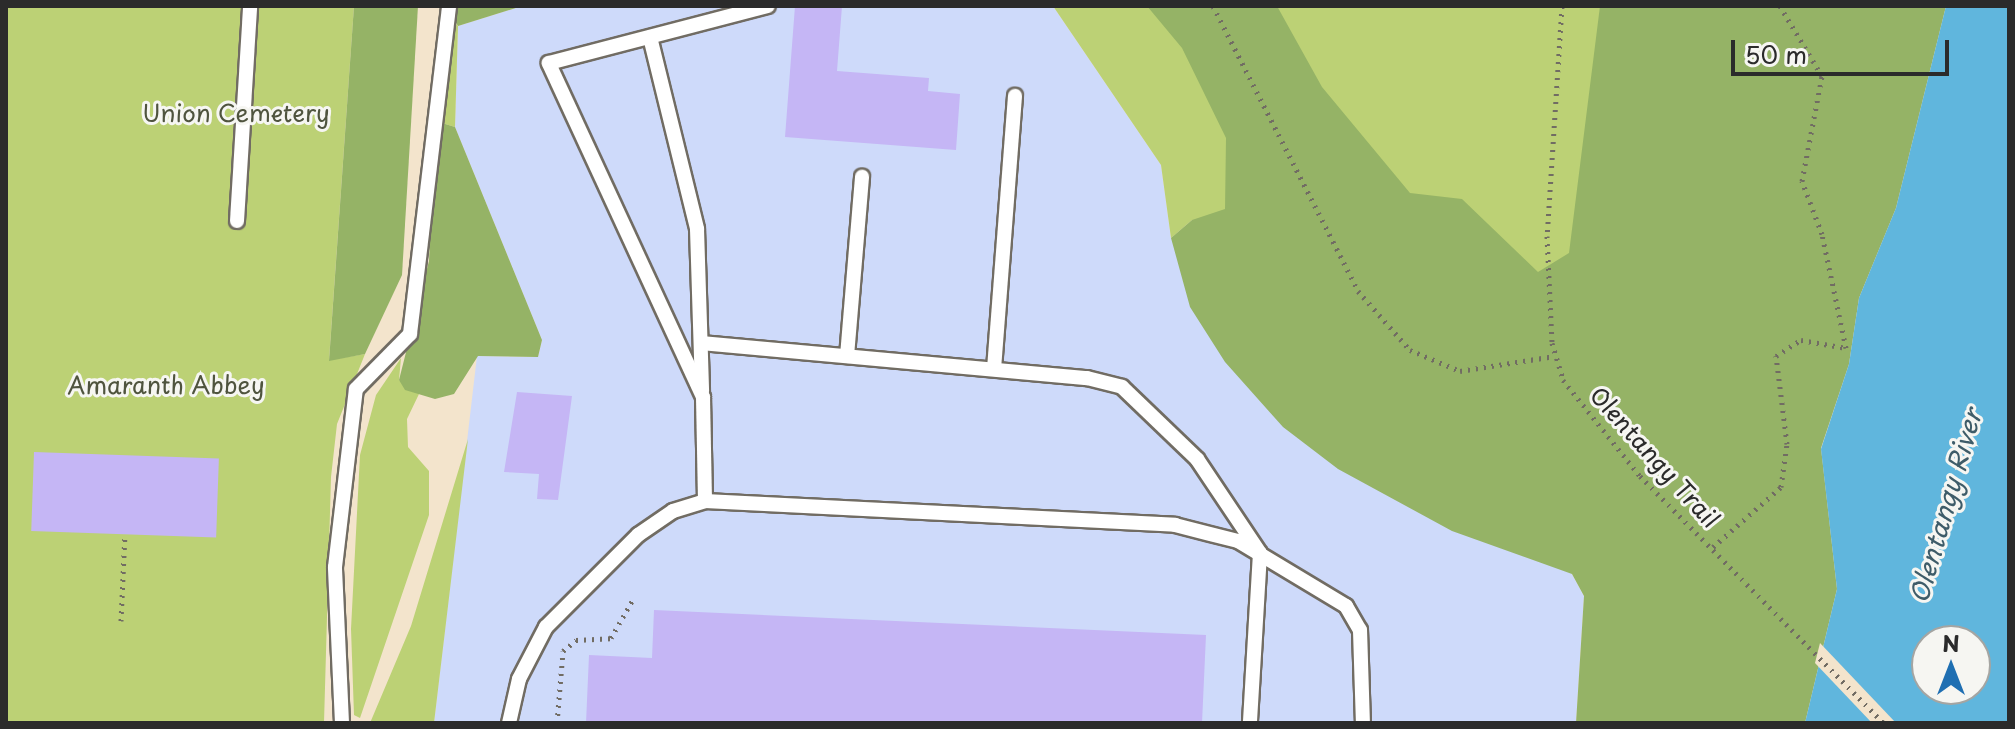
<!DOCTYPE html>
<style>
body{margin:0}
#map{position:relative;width:2015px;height:729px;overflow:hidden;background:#f3e4cc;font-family:"Playpen Sans",sans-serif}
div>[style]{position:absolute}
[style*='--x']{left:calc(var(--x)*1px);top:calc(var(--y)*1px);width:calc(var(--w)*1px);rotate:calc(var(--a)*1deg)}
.built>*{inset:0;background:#cedafa}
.green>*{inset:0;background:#bcd175}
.forest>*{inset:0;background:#95b366}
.water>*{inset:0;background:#60b6dd}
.pier>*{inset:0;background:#f3e4cc}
.building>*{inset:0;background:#c5b6f5;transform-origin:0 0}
.path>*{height:5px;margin-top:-2.5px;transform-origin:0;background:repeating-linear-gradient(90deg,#716c63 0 2px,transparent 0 8px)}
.roads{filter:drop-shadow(2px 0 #716c63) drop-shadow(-2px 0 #716c63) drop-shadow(0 2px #716c63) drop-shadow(0 -2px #716c63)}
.lane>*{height:14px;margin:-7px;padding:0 7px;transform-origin:7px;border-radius:7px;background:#fff}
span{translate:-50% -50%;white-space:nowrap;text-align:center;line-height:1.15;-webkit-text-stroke:6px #f6f6f2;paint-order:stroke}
.park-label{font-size:24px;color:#4f543e}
.street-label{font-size:24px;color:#2b2b2b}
.water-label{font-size:26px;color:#3e5c69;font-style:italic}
.frame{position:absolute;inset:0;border:8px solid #2b2b2b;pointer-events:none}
.north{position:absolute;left:1911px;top:625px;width:80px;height:80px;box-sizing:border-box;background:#f6f6f2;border:2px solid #a5a5a2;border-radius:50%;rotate:0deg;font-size:22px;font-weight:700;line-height:32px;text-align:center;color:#2b2b2b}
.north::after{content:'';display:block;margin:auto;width:28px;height:36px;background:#1f6fb2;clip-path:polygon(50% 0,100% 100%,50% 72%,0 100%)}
.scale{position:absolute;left:1731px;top:40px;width:218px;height:36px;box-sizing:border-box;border:4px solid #2b2b2b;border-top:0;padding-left:10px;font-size:24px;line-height:28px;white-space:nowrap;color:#2b2b2b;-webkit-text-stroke:6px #f6f6f2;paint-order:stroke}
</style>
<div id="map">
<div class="built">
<i style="clip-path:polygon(522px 6px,1053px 6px,1161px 165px,1171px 238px,1572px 574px,1584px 596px,1576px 723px,434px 723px,477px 356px,538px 357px,542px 340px,455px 127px,458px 26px)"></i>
</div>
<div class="green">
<i style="clip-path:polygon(6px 6px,354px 6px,329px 360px,365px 354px,337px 424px,331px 477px,324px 723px,6px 723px)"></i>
<i style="clip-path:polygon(1053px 6px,1946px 6px,1793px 432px,1192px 220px,1171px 238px,1161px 165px)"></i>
<i style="clip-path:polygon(445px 12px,458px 26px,455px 127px,442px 123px)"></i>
<i style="clip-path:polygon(401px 358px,399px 380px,419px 394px,407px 419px,408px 447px,429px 471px,429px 515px,360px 718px,354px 715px,351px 629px,360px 455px,376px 395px)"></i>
<i style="clip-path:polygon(468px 439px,434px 723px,370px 723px,411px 626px)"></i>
</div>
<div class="forest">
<i style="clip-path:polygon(354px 6px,418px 6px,402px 275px,365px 354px,329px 361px)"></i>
<i style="clip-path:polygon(445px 6px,522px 6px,458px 26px)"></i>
<i style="clip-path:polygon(1147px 6px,1277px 6px,1322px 87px,1410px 193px,1462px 199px,1538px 272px,1569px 253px,1600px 6px,1946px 6px,1896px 208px,1859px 298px,1849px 364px,1821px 448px,1837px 589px,1805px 723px,1576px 723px,1584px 596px,1572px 574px,1452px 531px,1338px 469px,1283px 427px,1225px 362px,1190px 307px,1171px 238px,1192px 220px,1225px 209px,1226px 138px,1182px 48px)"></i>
<i style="clip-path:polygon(442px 123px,455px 127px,542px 340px,538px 357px,478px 356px,454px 394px,435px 399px,405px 390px,399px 380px,429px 261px,435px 130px)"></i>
</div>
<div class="water">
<i style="clip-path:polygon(evenodd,1946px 6px,2009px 6px,2009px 723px,1805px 723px,1837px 589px,1821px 449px,1849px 364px,1859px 298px,1896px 208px,1946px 6px,1927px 641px,1975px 641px,1975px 689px,1927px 689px,1927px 641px)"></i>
</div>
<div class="pier">
<i style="clip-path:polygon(1820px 643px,1896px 723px,1872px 723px,1815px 663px)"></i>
</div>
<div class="building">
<i style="clip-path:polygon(795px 6px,842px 6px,837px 71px,929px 78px,928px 91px,960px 94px,956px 150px,785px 137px)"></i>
<i style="clip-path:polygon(517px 392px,572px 396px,558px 500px,537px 499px,539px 474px,504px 472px)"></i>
<i style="left:34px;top:452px;width:185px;height:79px;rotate:2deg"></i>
<i style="clip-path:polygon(654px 610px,1206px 635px,1202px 723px,586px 723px,589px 655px,652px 658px)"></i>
</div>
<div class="path">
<i style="--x:1213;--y:6;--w:320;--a:63"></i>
<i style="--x:1358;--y:291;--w:79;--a:48.6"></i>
<i style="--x:1410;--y:350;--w:54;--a:22.8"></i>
<i style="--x:1460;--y:371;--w:96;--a:-9"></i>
<i style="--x:1562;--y:6;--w:230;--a:93.7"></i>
<i style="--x:1547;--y:236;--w:107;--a:87.3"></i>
<i style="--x:1552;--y:343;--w:39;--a:73"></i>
<i style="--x:1563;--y:380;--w:123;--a:51.3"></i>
<i style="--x:1640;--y:476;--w:347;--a:45.4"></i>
<i style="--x:1713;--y:547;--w:91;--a:-41.4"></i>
<i style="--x:1781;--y:487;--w:43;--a:-82.1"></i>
<i style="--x:1787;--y:444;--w:89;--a:-97.1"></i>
<i style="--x:1776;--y:356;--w:30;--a:-33"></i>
<i style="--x:1801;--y:340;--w:46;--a:10.1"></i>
<i style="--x:1846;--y:348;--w:116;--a:-101.9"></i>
<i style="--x:1822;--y:234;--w:57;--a:-110.7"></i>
<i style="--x:1802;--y:181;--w:107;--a:-79.2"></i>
<i style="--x:1822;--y:76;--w:82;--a:-121"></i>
<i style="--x:121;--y:621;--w:87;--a:-87.4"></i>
<i style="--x:557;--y:723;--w:72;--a:-85.2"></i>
<i style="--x:563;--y:651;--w:17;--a:-40"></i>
<i style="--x:576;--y:640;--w:35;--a:-3"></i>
<i style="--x:611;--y:638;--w:43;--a:-60.4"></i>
</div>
<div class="roads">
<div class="lane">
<i style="--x:650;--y:37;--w:198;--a:76.2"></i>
<i style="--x:697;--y:229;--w:162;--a:88.2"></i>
<i style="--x:237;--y:221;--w:215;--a:-86.5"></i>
<i style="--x:701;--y:343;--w:388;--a:5.2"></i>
<i style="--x:1087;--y:378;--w:36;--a:14"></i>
<i style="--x:1122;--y:387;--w:104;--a:43.8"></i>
<i style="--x:1197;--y:459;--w:113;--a:56.2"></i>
<i style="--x:1260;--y:553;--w:170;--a:93.4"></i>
<i style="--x:847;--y:356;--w:180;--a:-85.2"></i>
<i style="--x:994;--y:369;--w:274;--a:-85.6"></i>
<i style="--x:705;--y:501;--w:104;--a:-91.1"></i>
<i style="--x:703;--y:397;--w:368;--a:-114.8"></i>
<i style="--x:549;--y:63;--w:226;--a:-14.6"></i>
<i style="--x:342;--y:723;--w:156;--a:-92.6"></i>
<i style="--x:335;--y:567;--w:179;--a:-83.3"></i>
<i style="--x:356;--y:389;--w:77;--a:-45.5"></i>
<i style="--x:410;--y:334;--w:330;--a:-83.2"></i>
<i style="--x:509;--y:723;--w:45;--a:-77.2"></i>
<i style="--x:519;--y:679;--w:59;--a:-62.6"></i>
<i style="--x:546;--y:627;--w:130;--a:-45"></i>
<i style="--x:638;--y:535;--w:42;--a:-34.4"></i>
<i style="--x:673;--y:511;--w:34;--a:-17"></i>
<i style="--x:705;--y:501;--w:471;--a:2.9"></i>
<i style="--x:1175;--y:525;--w:65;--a:14.3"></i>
<i style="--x:1238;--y:541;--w:126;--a:31"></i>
<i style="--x:1346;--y:606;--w:28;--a:60"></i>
<i style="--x:1360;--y:630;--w:93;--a:88.2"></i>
</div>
</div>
<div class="park-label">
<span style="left:236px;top:113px">Union Cemetery</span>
<span style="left:166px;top:385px">Amaranth Abbey</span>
</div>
<div class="street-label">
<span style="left:1655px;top:457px;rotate:48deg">Olentangy Trail</span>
</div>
<div class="water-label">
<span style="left:1945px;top:506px;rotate:-74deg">Olentangy River</span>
</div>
<div class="frame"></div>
<div class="north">N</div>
<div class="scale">50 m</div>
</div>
